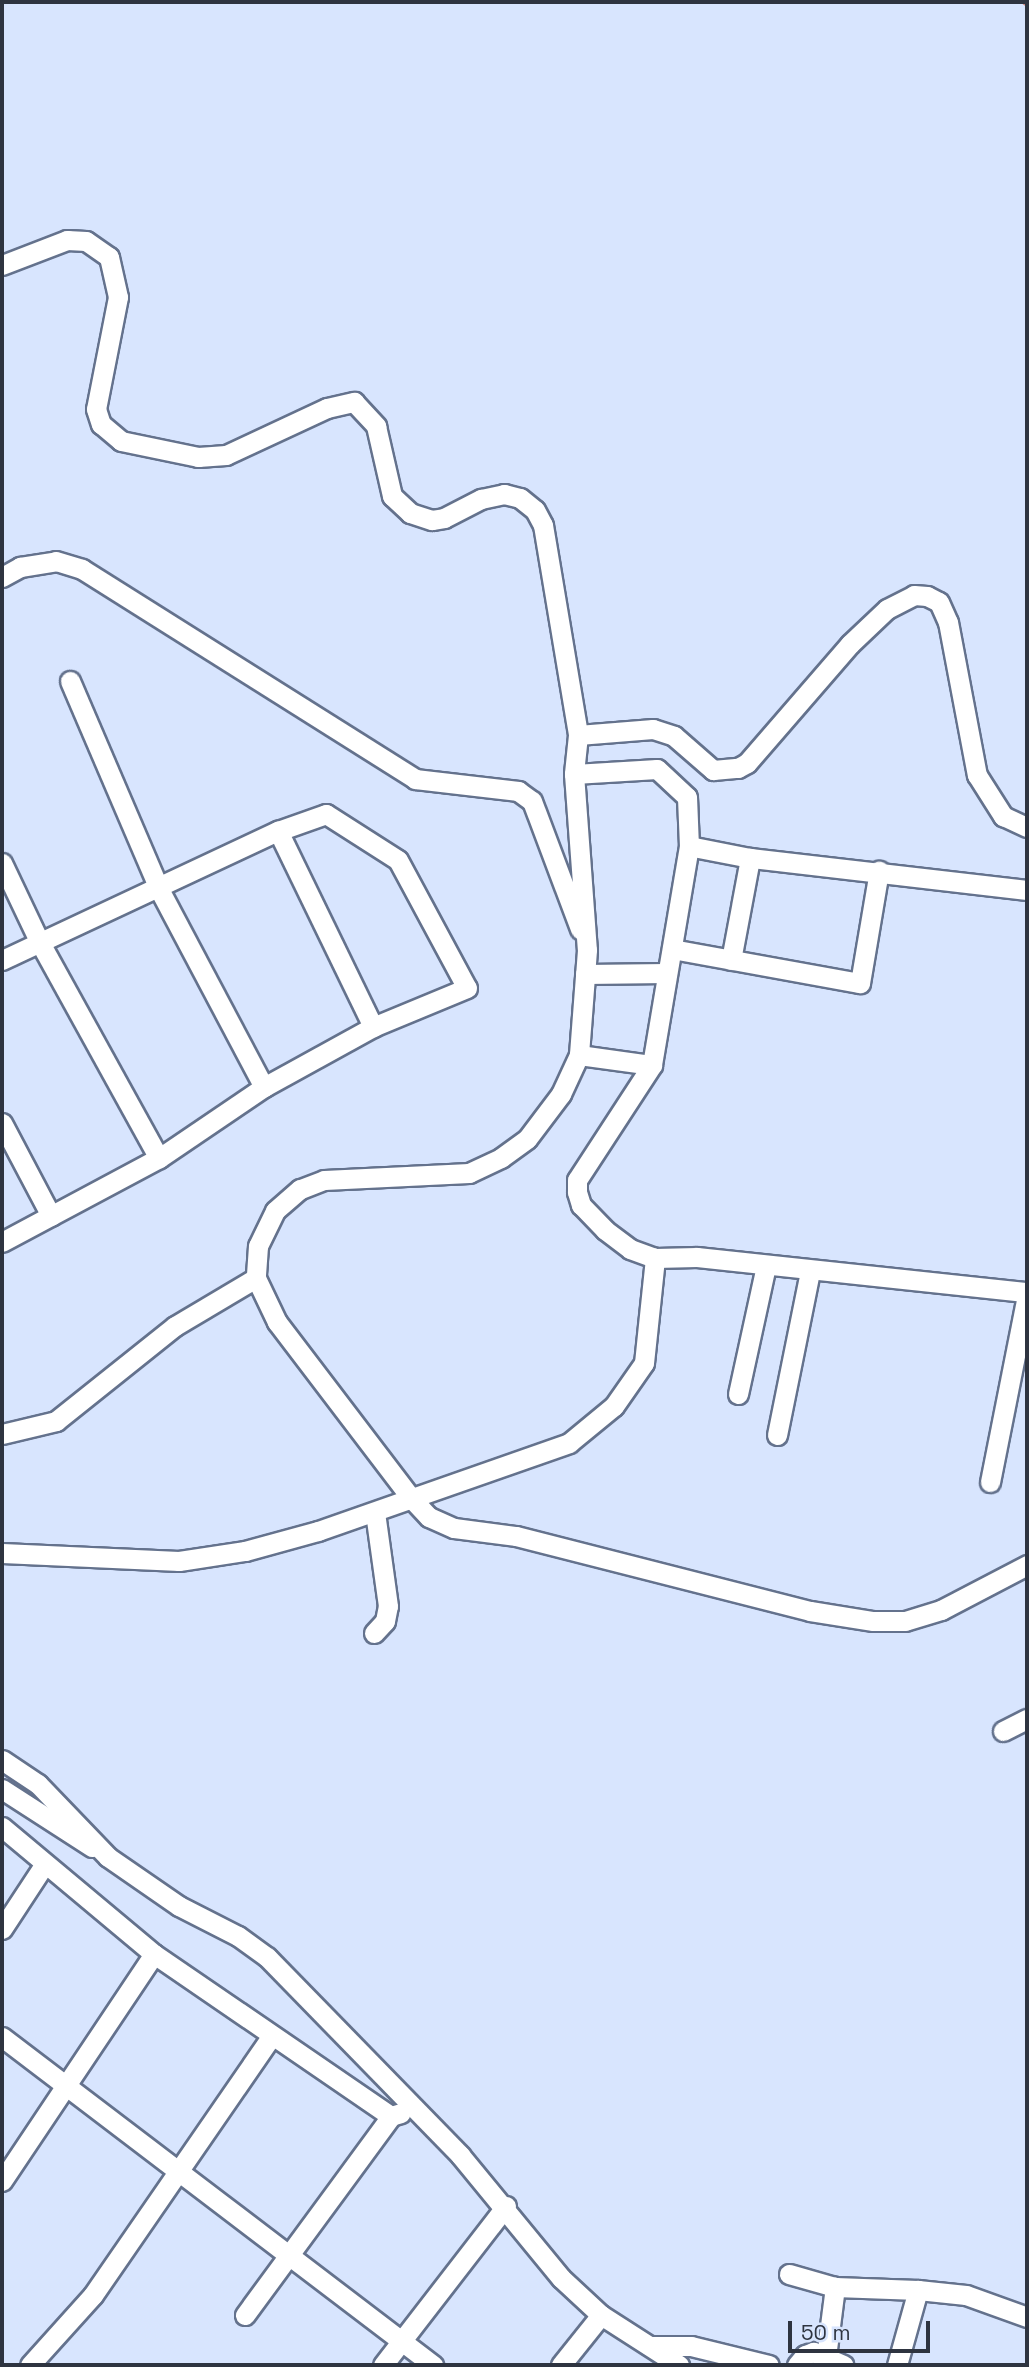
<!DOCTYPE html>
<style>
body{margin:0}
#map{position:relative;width:1029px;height:2367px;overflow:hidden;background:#d8e5fe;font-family:"Space Grotesk",sans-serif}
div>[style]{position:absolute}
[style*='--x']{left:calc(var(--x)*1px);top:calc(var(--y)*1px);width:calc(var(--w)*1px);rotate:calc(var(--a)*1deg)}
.stream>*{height:5px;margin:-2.5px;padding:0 2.5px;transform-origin:2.5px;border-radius:2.5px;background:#cd847b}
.roads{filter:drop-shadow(2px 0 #64728d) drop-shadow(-2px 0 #64728d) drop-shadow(0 2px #64728d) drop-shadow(0 -2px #64728d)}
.street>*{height:19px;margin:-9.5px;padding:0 9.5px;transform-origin:9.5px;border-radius:9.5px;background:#fff}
span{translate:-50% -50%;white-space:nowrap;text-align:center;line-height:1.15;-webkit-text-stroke:6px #d8e5fe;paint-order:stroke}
.frame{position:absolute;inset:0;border:4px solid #2e3440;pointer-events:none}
.scale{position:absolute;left:788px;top:2321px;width:142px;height:32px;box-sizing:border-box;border:4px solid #2e3440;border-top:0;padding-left:9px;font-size:21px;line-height:24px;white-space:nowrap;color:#2e3440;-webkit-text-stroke:5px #d8e5fe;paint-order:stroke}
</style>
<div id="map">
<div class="stream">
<i style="--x:1024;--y:2;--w:4;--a:34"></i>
</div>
<div class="roads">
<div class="street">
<i style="--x:2;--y:265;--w:70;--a:-21"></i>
<i style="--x:67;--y:240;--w:19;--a:3"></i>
<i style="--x:86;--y:241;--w:28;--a:35"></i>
<i style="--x:109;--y:257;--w:41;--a:77.3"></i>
<i style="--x:118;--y:297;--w:114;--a:101.1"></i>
<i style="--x:96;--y:409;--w:16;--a:72"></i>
<i style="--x:101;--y:424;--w:26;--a:40"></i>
<i style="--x:121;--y:441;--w:79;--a:11.7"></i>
<i style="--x:198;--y:457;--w:28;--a:-4"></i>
<i style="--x:226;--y:455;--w:111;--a:-25"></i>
<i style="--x:327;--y:408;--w:28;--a:-13"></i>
<i style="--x:354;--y:402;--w:33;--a:47"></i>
<i style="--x:376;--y:426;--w:72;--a:77.1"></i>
<i style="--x:392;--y:496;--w:25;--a:43"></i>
<i style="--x:410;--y:513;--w:23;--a:18"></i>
<i style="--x:432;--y:520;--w:12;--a:-9"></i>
<i style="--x:444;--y:518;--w:42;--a:-27.2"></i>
<i style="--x:481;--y:499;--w:24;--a:-12"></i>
<i style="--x:504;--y:494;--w:16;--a:14"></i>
<i style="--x:520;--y:498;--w:19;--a:39"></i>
<i style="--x:535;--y:510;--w:17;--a:62"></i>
<i style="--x:543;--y:525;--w:213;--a:80.5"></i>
<i style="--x:578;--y:735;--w:39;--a:96"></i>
<i style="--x:574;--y:774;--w:176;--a:85.8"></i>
<i style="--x:587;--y:950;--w:105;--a:94.4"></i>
<i style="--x:579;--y:1055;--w:43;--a:114.8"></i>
<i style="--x:561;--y:1094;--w:56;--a:127.1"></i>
<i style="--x:527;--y:1139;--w:32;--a:144"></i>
<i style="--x:501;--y:1158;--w:35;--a:155"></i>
<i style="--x:469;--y:1173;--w:145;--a:177.2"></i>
<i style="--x:324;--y:1180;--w:26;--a:159"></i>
<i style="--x:300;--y:1189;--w:33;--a:139"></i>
<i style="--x:275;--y:1211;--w:39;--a:116"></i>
<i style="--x:258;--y:1246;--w:32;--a:94"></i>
<i style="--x:256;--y:1278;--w:49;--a:64.5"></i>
<i style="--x:277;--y:1322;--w:223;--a:52.7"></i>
<i style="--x:412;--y:1499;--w:25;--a:47"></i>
<i style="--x:429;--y:1517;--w:27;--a:24"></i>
<i style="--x:454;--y:1528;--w:63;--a:7.4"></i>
<i style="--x:516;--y:1536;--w:303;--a:14.3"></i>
<i style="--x:810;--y:1611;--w:64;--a:9"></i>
<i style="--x:873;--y:1621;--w:32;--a:0"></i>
<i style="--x:905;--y:1621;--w:38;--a:-17"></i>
<i style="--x:941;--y:1610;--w:97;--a:-27.6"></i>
<i style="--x:2;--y:577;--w:21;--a:-29"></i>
<i style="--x:20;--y:567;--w:36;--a:-9"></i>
<i style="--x:56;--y:561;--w:27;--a:17"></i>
<i style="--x:82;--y:569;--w:394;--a:32.2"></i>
<i style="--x:415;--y:779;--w:104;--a:6.6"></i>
<i style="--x:518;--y:791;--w:17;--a:36"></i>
<i style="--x:532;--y:801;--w:137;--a:69.4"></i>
<i style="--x:70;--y:681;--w:226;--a:66.8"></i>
<i style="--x:159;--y:889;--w:224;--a:62.1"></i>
<i style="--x:578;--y:735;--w:75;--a:-4.6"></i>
<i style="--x:653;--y:729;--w:22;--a:18"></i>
<i style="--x:674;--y:736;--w:52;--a:41.1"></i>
<i style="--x:713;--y:770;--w:25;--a:-5"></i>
<i style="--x:738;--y:768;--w:10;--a:-29"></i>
<i style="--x:747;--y:763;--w:157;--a:-49.1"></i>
<i style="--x:850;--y:644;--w:51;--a:-43.4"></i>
<i style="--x:887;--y:609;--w:30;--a:-27"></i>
<i style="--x:914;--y:595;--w:13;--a:4"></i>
<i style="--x:927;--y:596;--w:13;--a:27"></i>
<i style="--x:939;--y:602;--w:22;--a:66"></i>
<i style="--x:948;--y:622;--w:156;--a:79.3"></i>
<i style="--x:977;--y:775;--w:49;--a:57.6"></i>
<i style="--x:1003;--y:816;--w:26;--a:25"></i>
<i style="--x:574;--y:774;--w:83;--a:-3.4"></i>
<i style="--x:657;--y:769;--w:41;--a:43"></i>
<i style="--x:687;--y:797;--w:49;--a:87.7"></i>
<i style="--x:278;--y:831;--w:218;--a:64.1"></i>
<i style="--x:2;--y:863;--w:86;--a:64.6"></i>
<i style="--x:39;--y:941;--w:248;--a:61.1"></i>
<i style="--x:1027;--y:890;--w:279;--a:-173.4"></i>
<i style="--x:750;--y:858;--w:62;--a:-168.9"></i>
<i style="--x:689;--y:846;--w:222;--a:99.6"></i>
<i style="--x:652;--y:1065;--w:137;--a:123.1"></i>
<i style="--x:577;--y:1180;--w:12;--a:90"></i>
<i style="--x:577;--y:1192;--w:14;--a:73"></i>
<i style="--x:581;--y:1205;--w:35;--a:46"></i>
<i style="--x:605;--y:1230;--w:31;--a:37"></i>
<i style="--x:630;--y:1249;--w:27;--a:20"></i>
<i style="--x:655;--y:1258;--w:42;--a:-1.4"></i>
<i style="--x:697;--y:1257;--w:332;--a:6.1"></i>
<i style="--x:672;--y:949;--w:191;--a:10.3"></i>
<i style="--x:860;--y:983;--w:114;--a:-80.4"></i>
<i style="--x:2;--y:960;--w:305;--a:-25.1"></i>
<i style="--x:278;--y:831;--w:51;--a:-19.5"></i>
<i style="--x:326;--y:814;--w:85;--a:32.6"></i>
<i style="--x:398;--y:860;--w:145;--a:61.7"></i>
<i style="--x:467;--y:988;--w:102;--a:157.5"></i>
<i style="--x:373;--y:1027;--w:124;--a:151.2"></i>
<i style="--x:264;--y:1087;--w:127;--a:145.9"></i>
<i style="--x:159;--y:1158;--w:178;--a:151.9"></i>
<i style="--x:731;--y:960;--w:104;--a:-79.4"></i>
<i style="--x:585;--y:974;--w:82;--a:-0.7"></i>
<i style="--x:579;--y:1055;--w:74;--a:7.8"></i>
<i style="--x:2;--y:1123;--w:105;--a:62.2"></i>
<i style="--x:738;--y:1394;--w:131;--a:-77.7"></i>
<i style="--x:2;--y:1434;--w:56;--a:-13.5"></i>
<i style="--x:56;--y:1421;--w:152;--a:-38.6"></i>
<i style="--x:175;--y:1326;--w:94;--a:-30.7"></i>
<i style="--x:777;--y:1435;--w:166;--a:-78.6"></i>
<i style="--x:990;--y:1482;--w:191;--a:-78.8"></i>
<i style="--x:2;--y:1553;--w:177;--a:2.6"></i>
<i style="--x:179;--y:1561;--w:67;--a:-8.6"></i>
<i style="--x:245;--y:1551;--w:76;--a:-15.3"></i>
<i style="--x:318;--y:1531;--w:266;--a:-19.3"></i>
<i style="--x:569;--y:1443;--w:58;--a:-39.4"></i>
<i style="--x:614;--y:1406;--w:52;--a:-55.1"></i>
<i style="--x:644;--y:1363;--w:106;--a:-84"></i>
<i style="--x:374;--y:1633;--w:16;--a:-47"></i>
<i style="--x:385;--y:1621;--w:15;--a:-79"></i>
<i style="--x:388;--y:1606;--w:95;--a:-97.9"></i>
<i style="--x:1003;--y:1731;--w:27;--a:-27"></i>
<i style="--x:2;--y:1760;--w:43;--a:33.7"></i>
<i style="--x:38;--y:1784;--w:101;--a:46.2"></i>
<i style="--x:108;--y:1857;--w:86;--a:34.6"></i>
<i style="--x:179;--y:1906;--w:66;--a:27"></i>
<i style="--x:238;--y:1936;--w:36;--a:36"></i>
<i style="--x:267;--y:1957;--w:277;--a:45.7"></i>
<i style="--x:460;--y:2155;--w:159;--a:50.6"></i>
<i style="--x:561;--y:2278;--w:54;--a:42.8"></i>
<i style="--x:601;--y:2315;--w:93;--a:32.7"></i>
<i style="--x:2;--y:1789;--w:107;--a:32.8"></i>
<i style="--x:2;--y:1827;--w:198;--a:39.9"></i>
<i style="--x:154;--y:1954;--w:287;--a:34.4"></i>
<i style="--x:2;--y:1929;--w:77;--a:-56.7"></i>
<i style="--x:2;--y:2037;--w:542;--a:37.27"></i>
<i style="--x:2;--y:2181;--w:273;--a:-56.2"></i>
<i style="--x:789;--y:2274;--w:48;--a:15.8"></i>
<i style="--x:835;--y:2287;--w:83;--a:2.1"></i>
<i style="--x:245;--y:2315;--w:247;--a:-53.7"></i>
<i style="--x:391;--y:2116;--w:10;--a:-17"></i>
<i style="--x:650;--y:2346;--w:41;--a:0"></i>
<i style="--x:691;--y:2346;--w:80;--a:13.7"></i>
<i style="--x:826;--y:2357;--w:71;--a:-82.7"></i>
<i style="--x:30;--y:2365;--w:94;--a:-48"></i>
<i style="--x:93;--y:2295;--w:315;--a:-55.4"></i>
<i style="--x:383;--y:2365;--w:201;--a:-52.3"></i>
<i style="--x:561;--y:2365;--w:64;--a:-51.3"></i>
<i style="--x:797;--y:2365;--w:13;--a:-51"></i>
<i style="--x:805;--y:2355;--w:9;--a:-21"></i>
<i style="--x:813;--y:2352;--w:33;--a:23"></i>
<i style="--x:897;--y:2365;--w:78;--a:-74.4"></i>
<i style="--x:918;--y:2290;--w:48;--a:5.9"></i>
<i style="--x:966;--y:2295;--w:65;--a:19.8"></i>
</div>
</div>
<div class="frame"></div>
<div class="scale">50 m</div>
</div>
